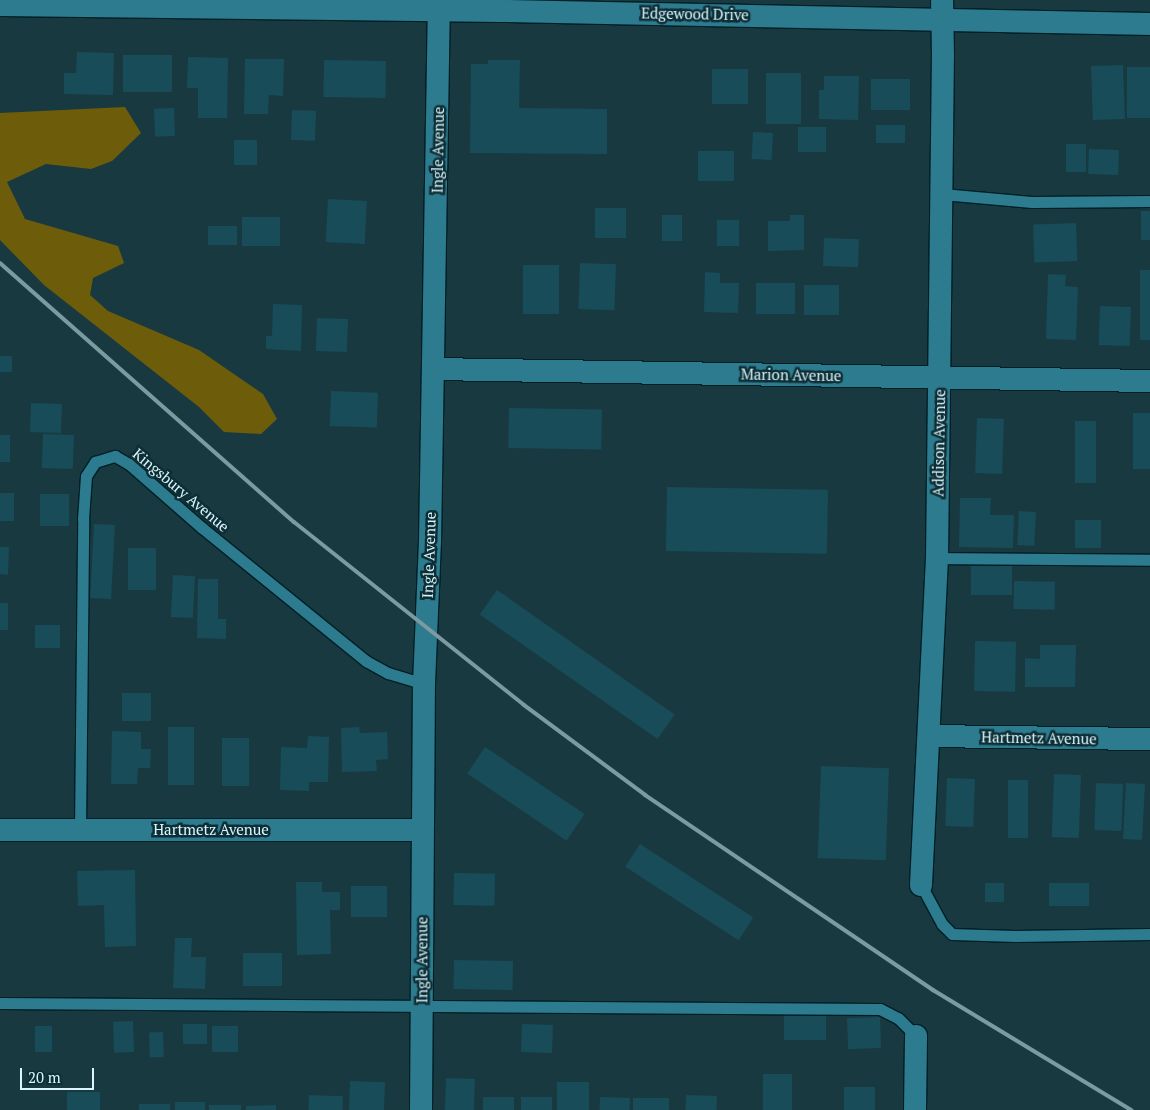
<!DOCTYPE html>
<style>
body{margin:0}
#map{position:relative;width:1150px;height:1110px;overflow:hidden;background:#193941;font-family:"PT Serif",serif}
div>[style]{position:absolute}
[style*='--x']{left:calc(var(--x)*1px);top:calc(var(--y)*1px);width:calc(var(--w)*1px);rotate:calc(var(--a)*1deg)}
.green>*{inset:0;background:#6d5d0a}
.building>*{inset:0;background:#184c59;transform-origin:0 0}
.roads{filter:drop-shadow(1px 0 #001f27) drop-shadow(-1px 0 #001f27) drop-shadow(0 1px #001f27) drop-shadow(0 -1px #001f27)}
.service>*{height:11px;margin:-5.5px;padding:0 5.5px;transform-origin:5.5px;border-radius:5.5px;background:#2d7b8e}
.minor>*{height:22px;margin:-11px;padding:0 11px;transform-origin:11px;border-radius:11px;background:#2d7b8e}
.rail>*{height:4px;margin:-2px;padding:0 2px;transform-origin:2px;border-radius:2px;background:#7c9aa2}
span{translate:-50% -50%;white-space:nowrap;text-align:center;line-height:1.15;-webkit-text-stroke:5px #0e2e36;paint-order:stroke}
.street-label{font-size:15px;color:#daf5fd}
.scale{position:absolute;left:20px;top:1068px;width:74px;height:22px;box-sizing:border-box;border:2px solid #daf5fd;border-top:0;padding-left:6px;font-size:15px;line-height:18px;white-space:nowrap;color:#daf5fd;-webkit-text-stroke:4px #0e2e36;paint-order:stroke}
</style>
<div id="map">
<div class="green">
<i style="clip-path:polygon(125px 107px,141px 133px,112px 161px,91px 169px,46px 164px,7px 182px,25px 219px,118px 246px,124px 263px,93px 278px,90px 295px,108px 311px,199px 350px,263px 394px,277px 419px,261px 434px,224px 432px,199px 407px,44px 285px,0 240px,0 113px)"></i>
</div>
<div class="building">
<i style="clip-path:polygon(77px 52px,114px 53px,113px 95px,64px 94px,64px 73px,76px 73px)"></i>
<i style="left:123px;top:55px;width:49px;height:37px"></i>
<i style="clip-path:polygon(188px 57px,228px 58px,227px 118px,198px 118px,198px 88px,187px 88px)"></i>
<i style="clip-path:polygon(245px 59px,284px 59px,283px 96px,269px 95px,268px 114px,244px 114px)"></i>
<i style="left:324px;top:60px;width:62px;height:37px;rotate:1deg"></i>
<i style="clip-path:polygon(488px 60px,520px 60px,519px 108px,607px 109px,607px 154px,470px 153px,471px 64px,488px 64px)"></i>
<i style="left:1123px;top:65px;width:54px;height:32px;rotate:88deg"></i>
<i style="left:1127px;top:67px;width:23px;height:51px"></i>
<i style="left:712px;top:69px;width:36px;height:35px"></i>
<i style="left:766px;top:73px;width:35px;height:51px"></i>
<i style="clip-path:polygon(824px 76px,859px 76px,858px 120px,819px 119px,819px 90px,824px 90px)"></i>
<i style="left:871px;top:79px;width:39px;height:31px"></i>
<i style="left:174px;top:108px;width:28px;height:20px;rotate:88deg"></i>
<i style="left:292px;top:110px;width:24px;height:30px;rotate:2deg"></i>
<i style="left:905px;top:125px;width:18px;height:29px;rotate:90deg"></i>
<i style="left:798px;top:127px;width:28px;height:25px"></i>
<i style="left:753px;top:132px;width:20px;height:27px;rotate:3deg"></i>
<i style="left:234px;top:140px;width:23px;height:25px"></i>
<i style="left:1066px;top:144px;width:20px;height:28px"></i>
<i style="left:1089px;top:149px;width:30px;height:25px;rotate:2deg"></i>
<i style="left:698px;top:151px;width:36px;height:30px"></i>
<i style="left:328px;top:199px;width:39px;height:43px;rotate:3deg"></i>
<i style="left:595px;top:208px;width:31px;height:30px"></i>
<i style="left:1141px;top:211px;width:9px;height:29px"></i>
<i style="left:662px;top:215px;width:20px;height:26px"></i>
<i style="clip-path:polygon(790px 215px,804px 215px,804px 250px,768px 251px,768px 221px,790px 221px)"></i>
<i style="left:242px;top:217px;width:38px;height:29px"></i>
<i style="left:717px;top:220px;width:22px;height:26px"></i>
<i style="left:1076px;top:223px;width:38px;height:43px;rotate:88deg"></i>
<i style="left:237px;top:226px;width:19px;height:29px;rotate:90deg"></i>
<i style="left:824px;top:238px;width:35px;height:28px;rotate:2deg"></i>
<i style="left:580px;top:263px;width:36px;height:46px;rotate:2deg"></i>
<i style="left:523px;top:265px;width:36px;height:49px"></i>
<i style="left:1140px;top:270px;width:10px;height:70px"></i>
<i style="clip-path:polygon(705px 272px,720px 273px,720px 283px,739px 283px,738px 313px,704px 312px)"></i>
<i style="clip-path:polygon(1048px 274px,1066px 275px,1065px 286px,1078px 287px,1076px 340px,1046px 339px)"></i>
<i style="left:756px;top:283px;width:39px;height:31px"></i>
<i style="left:804px;top:285px;width:35px;height:30px"></i>
<i style="clip-path:polygon(273px 304px,302px 305px,301px 351px,266px 349px,266px 336px,272px 336px)"></i>
<i style="left:1100px;top:306px;width:31px;height:39px;rotate:2deg"></i>
<i style="left:317px;top:318px;width:31px;height:33px;rotate:2deg"></i>
<i style="left:0;top:356px;width:12px;height:16px"></i>
<i style="left:331px;top:391px;width:47px;height:35px;rotate:2deg"></i>
<i style="left:31px;top:403px;width:31px;height:29px;rotate:2deg"></i>
<i style="left:509px;top:408px;width:93px;height:40px;rotate:1deg"></i>
<i style="left:1150px;top:413px;width:56px;height:17px;rotate:90deg"></i>
<i style="left:977px;top:418px;width:27px;height:55px;rotate:2deg"></i>
<i style="left:1075px;top:421px;width:21px;height:62px"></i>
<i style="left:43px;top:434px;width:31px;height:34px;rotate:2deg"></i>
<i style="left:0;top:435px;width:10px;height:27px"></i>
<i style="left:667px;top:487px;width:161px;height:64px;rotate:1deg"></i>
<i style="left:0;top:493px;width:14px;height:28px"></i>
<i style="left:40px;top:494px;width:29px;height:32px"></i>
<i style="clip-path:polygon(960px 498px,991px 498px,990px 515px,1014px 515px,1013px 548px,959px 547px)"></i>
<i style="left:1019px;top:511px;width:17px;height:34px;rotate:3deg"></i>
<i style="left:1075px;top:520px;width:26px;height:28px"></i>
<i style="left:94px;top:524px;width:21px;height:74px;rotate:3deg"></i>
<i style="clip-path:polygon(0 547px,9px 547px,8px 575px,0 574px)"></i>
<i style="left:128px;top:548px;width:28px;height:42px"></i>
<i style="left:1012px;top:565px;width:30px;height:41px;rotate:90deg"></i>
<i style="left:173px;top:575px;width:22px;height:42px;rotate:3deg"></i>
<i style="clip-path:polygon(198px 579px,218px 579px,218px 619px,226px 619px,226px 639px,197px 638px)"></i>
<i style="left:1014px;top:581px;width:41px;height:28px;rotate:1deg"></i>
<i style="left:497px;top:590px;width:217px;height:30px;rotate:35deg"></i>
<i style="left:0;top:603px;width:8px;height:27px"></i>
<i style="left:60px;top:625px;width:23px;height:25px;rotate:90deg"></i>
<i style="left:975px;top:641px;width:41px;height:50px;rotate:1deg"></i>
<i style="clip-path:polygon(1040px 645px,1076px 645px,1075px 687px,1025px 687px,1025px 658px,1040px 659px)"></i>
<i style="left:151px;top:693px;width:28px;height:29px;rotate:90deg"></i>
<i style="left:168px;top:727px;width:26px;height:58px"></i>
<i style="clip-path:polygon(359px 727px,360px 733px,387px 732px,388px 759px,376px 760px,377px 771px,342px 772px,341px 728px)"></i>
<i style="clip-path:polygon(112px 731px,141px 732px,141px 749px,151px 749px,150px 768px,138px 768px,137px 784px,111px 784px)"></i>
<i style="clip-path:polygon(308px 736px,329px 737px,328px 782px,309px 782px,309px 791px,280px 790px,281px 747px,307px 748px)"></i>
<i style="left:222px;top:738px;width:27px;height:48px"></i>
<i style="left:485px;top:747px;width:120px;height:32px;rotate:34deg"></i>
<i style="left:821px;top:766px;width:68px;height:92px;rotate:2deg"></i>
<i style="left:1054px;top:774px;width:27px;height:63px;rotate:2deg"></i>
<i style="left:947px;top:778px;width:28px;height:48px;rotate:2deg"></i>
<i style="left:1008px;top:780px;width:20px;height:58px"></i>
<i style="left:1096px;top:783px;width:27px;height:47px;rotate:2deg"></i>
<i style="left:1126px;top:783px;width:19px;height:56px;rotate:3deg"></i>
<i style="left:640px;top:844px;width:135px;height:27px;rotate:33deg"></i>
<i style="clip-path:polygon(135px 870px,136px 946px,105px 947px,104px 905px,78px 906px,77px 871px)"></i>
<i style="left:454px;top:873px;width:41px;height:32px;rotate:1deg"></i>
<i style="clip-path:polygon(296px 882px,322px 882px,322px 892px,340px 892px,340px 910px,330px 910px,331px 954px,297px 955px)"></i>
<i style="left:985px;top:883px;width:19px;height:19px"></i>
<i style="left:1049px;top:883px;width:40px;height:23px"></i>
<i style="left:351px;top:886px;width:36px;height:31px"></i>
<i style="clip-path:polygon(175px 938px,192px 938px,191px 957px,206px 957px,205px 989px,173px 988px)"></i>
<i style="left:243px;top:953px;width:39px;height:33px"></i>
<i style="left:454px;top:960px;width:59px;height:29px;rotate:1deg"></i>
<i style="left:784px;top:1015px;width:42px;height:25px"></i>
<i style="left:880px;top:1017px;width:31px;height:33px;rotate:88deg"></i>
<i style="left:133px;top:1021px;width:31px;height:20px;rotate:88deg"></i>
<i style="left:183px;top:1024px;width:24px;height:20px"></i>
<i style="left:522px;top:1024px;width:31px;height:28px;rotate:2deg"></i>
<i style="left:35px;top:1026px;width:17px;height:26px"></i>
<i style="left:212px;top:1026px;width:26px;height:26px"></i>
<i style="left:163px;top:1032px;width:25px;height:14px;rotate:88deg"></i>
<i style="left:763px;top:1074px;width:29px;height:36px"></i>
<i style="left:446px;top:1078px;width:29px;height:32px;rotate:2deg"></i>
<i style="left:350px;top:1081px;width:35px;height:29px;rotate:2deg"></i>
<i style="left:589px;top:1082px;width:28px;height:32px;rotate:90deg"></i>
<i style="left:844px;top:1087px;width:31px;height:23px"></i>
<i style="left:100px;top:1092px;width:18px;height:33px;rotate:90deg"></i>
<i style="left:309px;top:1095px;width:34px;height:15px;rotate:2deg"></i>
<i style="left:686px;top:1095px;width:31px;height:15px;rotate:2deg"></i>
<i style="left:514px;top:1097px;width:13px;height:31px;rotate:90deg"></i>
<i style="left:552px;top:1097px;width:13px;height:31px;rotate:90deg"></i>
<i style="left:600px;top:1097px;width:30px;height:13px;rotate:2deg"></i>
<i style="left:669px;top:1098px;width:12px;height:36px;rotate:90deg"></i>
<i style="left:175px;top:1102px;width:30px;height:8px"></i>
<i style="left:139px;top:1104px;width:31px;height:6px"></i>
<i style="left:209px;top:1105px;width:32px;height:5px"></i>
<i style="clip-path:polygon(276px 1105px,276px 1110px,246px 1110px,246px 1106px)"></i>
</div>
<div class="roads">
<div class="service">
<i style="--x:942;--y:194;--w:90;--a:5.1"></i>
<i style="--x:1032;--y:202;--w:118;--a:-0.5"></i>
<i style="--x:937;--y:558;--w:213;--a:0.5"></i>
<i style="--x:80;--y:830;--w:311;--a:-89.4"></i>
<i style="--x:83;--y:519;--w:43;--a:-86"></i>
<i style="--x:86;--y:476;--w:17;--a:-57"></i>
<i style="--x:95;--y:462;--w:21;--a:-17"></i>
<i style="--x:115;--y:456;--w:16;--a:30"></i>
<i style="--x:129;--y:464;--w:96;--a:41.2"></i>
<i style="--x:201;--y:527;--w:213;--a:39.1"></i>
<i style="--x:366;--y:661;--w:25;--a:29"></i>
<i style="--x:388;--y:673;--w:38;--a:17"></i>
<i style="--x:921;--y:885;--w:44;--a:61.7"></i>
<i style="--x:942;--y:924;--w:14;--a:45"></i>
<i style="--x:952;--y:934;--w:63;--a:1.8"></i>
<i style="--x:1015;--y:936;--w:135;--a:-0.8"></i>
<i style="--x:0;--y:1003;--w:880;--a:0.39"></i>
<i style="--x:880;--y:1009;--w:20;--a:27"></i>
<i style="--x:898;--y:1018;--w:25;--a:45"></i>
</div>
<div class="minor">
<i style="--x:0;--y:5;--w:507;--a:0.68"></i>
<i style="--x:507;--y:11;--w:643;--a:1.16"></i>
<i style="--x:433;--y:369;--w:717;--a:0.96"></i>
<i style="--x:929;--y:736;--w:221;--a:0.8"></i>
<i style="--x:0;--y:830;--w:422;--a:0"></i>
<i style="--x:921;--y:885;--w:327;--a:-87.2"></i>
<i style="--x:937;--y:558;--w:503;--a:-89.32"></i>
<i style="--x:943;--y:55;--w:55;--a:-91"></i>
<i style="--x:421;--y:1110;--w:426;--a:-89.6"></i>
<i style="--x:424;--y:684;--w:142;--a:-87.6"></i>
<i style="--x:430;--y:542;--w:542;--a:-89.05"></i>
<i style="--x:915;--y:1110;--w:74;--a:-89.2"></i>
</div>
</div>
<div class="rail">
<i style="--x:0;--y:263;--w:392;--a:41.4"></i>
<i style="--x:294;--y:522;--w:294;--a:38.5"></i>
<i style="--x:524;--y:705;--w:151;--a:36.6"></i>
<i style="--x:645;--y:795;--w:348;--a:34.1"></i>
<i style="--x:933;--y:990;--w:232;--a:31.2"></i>
</div>
<div class="street-label">
<span style="left:695px;top:14px;rotate:1deg">Edgewood Drive</span>
<span style="left:438px;top:150px;rotate:-89deg">Ingle Avenue</span>
<span style="left:791px;top:375px;rotate:1deg">Marion Avenue</span>
<span style="left:939px;top:443px;rotate:-89deg">Addison Avenue</span>
<span style="left:181px;top:490px;rotate:40deg">Kingsbury Avenue</span>
<span style="left:429px;top:555px;rotate:-88deg">Ingle Avenue</span>
<span style="left:1039px;top:738px;rotate:1deg">Hartmetz Avenue</span>
<span style="left:211px;top:830px">Hartmetz Avenue</span>
<span style="left:422px;top:960px;rotate:-90deg">Ingle Avenue</span>
</div>
<div class="scale">20 m</div>
</div>
